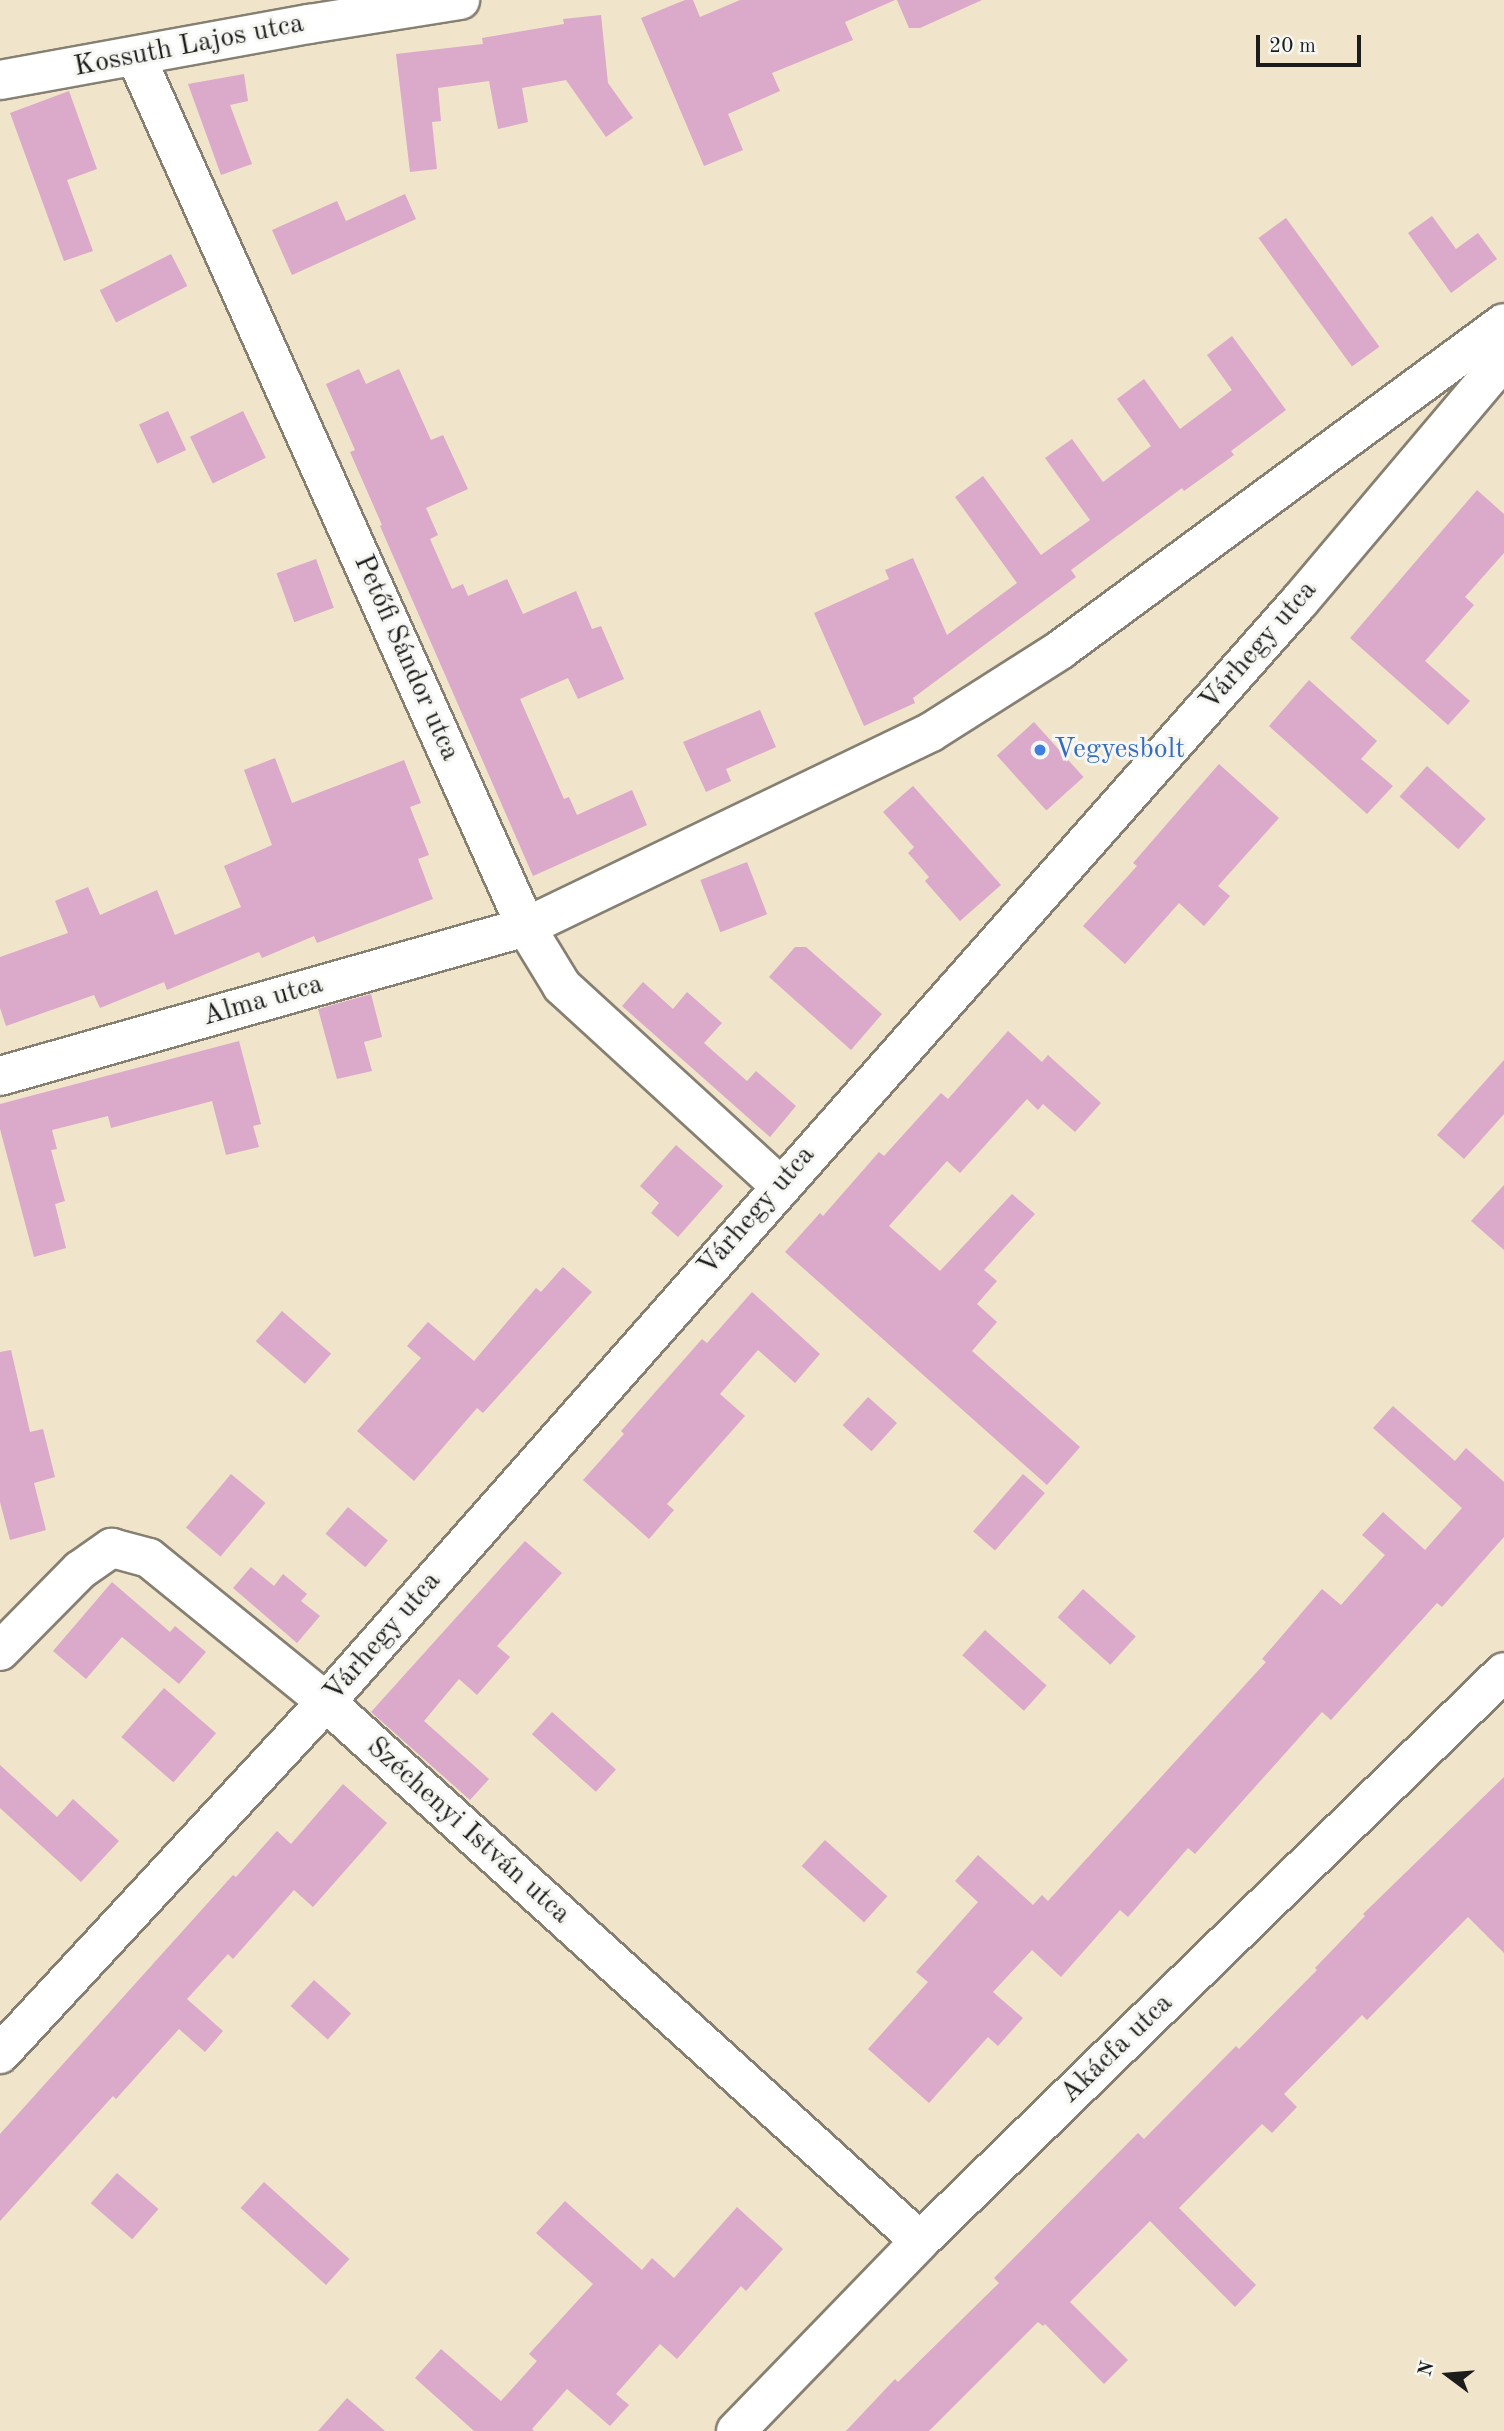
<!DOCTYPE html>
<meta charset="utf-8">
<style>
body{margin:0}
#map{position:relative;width:1504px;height:2431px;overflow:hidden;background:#f0e4ca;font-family:"Old Standard TT",serif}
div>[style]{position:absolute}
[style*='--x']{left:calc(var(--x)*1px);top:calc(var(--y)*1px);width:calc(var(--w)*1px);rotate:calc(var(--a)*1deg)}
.building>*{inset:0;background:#dba9ca;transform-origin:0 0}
.roads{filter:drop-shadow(2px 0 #868073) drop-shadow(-2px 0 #868073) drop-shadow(0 2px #868073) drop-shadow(0 -2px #868073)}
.minor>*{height:38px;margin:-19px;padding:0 19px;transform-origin:19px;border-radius:19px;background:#fff}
.dots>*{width:19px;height:19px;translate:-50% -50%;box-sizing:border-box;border:4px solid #f6f6f2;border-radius:50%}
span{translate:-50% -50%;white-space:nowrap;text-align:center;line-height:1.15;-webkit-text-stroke:6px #f6f6f2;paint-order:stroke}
.street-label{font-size:28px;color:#1c1c1c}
.shop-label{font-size:28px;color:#366cbe}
.left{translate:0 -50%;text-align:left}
.north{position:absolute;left:1413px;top:2340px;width:70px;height:70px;-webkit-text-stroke:5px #f6f6f2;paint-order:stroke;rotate:286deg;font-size:19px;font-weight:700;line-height:28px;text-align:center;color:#1c1c1c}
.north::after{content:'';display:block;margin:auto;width:24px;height:32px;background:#1c1c1c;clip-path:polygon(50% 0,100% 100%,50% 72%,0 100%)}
.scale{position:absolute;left:1256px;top:35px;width:105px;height:32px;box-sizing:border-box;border:4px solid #1c1c1c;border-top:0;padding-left:9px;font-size:21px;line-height:24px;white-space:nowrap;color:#1c1c1c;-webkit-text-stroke:5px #f6f6f2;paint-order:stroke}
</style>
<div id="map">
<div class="building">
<i style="clip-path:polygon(685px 0,693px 0,700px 17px,740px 0,895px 0,845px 22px,853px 40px,772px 73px,780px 91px,728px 114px,743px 150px,704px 166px,641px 18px)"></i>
<i style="clip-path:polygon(897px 0,982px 0,920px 28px,909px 28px)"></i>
<i style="clip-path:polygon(601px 15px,608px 83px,633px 118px,606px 137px,566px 80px,522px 88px,528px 122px,498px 129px,489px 81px,438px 88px,441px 121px,432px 122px,437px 169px,410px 172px,396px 54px,483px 44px,482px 38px,564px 24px,563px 19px)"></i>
<i style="clip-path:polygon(244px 74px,248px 101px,230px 105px,252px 164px,221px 175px,188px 84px)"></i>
<i style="clip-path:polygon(69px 91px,97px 169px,67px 180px,93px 251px,64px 261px,10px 113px)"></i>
<i style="clip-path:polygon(405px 194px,416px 219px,292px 275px,272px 230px,337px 201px,346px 221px)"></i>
<i style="clip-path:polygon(1432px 216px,1456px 249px,1478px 233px,1497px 259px,1451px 293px,1408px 233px)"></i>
<i style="left:1286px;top:218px;width:159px;height:34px;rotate:54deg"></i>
<i style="left:171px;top:254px;width:36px;height:80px;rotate:63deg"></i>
<i style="clip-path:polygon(1232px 336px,1286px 410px,1231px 451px,1234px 455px,1184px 491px,1182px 488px,1071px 570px,1076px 577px,913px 698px,915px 703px,864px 726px,814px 613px,889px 579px,885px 570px,913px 558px,947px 635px,1017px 583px,955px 497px,983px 476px,1041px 555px,1090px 520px,1045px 458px,1072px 439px,1103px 482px,1151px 446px,1117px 399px,1144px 379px,1180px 429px,1232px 390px,1207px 355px)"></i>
<i style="clip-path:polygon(359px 369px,366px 384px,399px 369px,431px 440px,443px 435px,468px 489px,426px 508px,438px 535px,430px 539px,452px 589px,463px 584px,468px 596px,507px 579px,523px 614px,576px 591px,592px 629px,601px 626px,624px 679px,578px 699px,568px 678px,520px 699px,564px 799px,569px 797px,577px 815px,632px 790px,647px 825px,533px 876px,380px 526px,382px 525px,350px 452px,355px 450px,326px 384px)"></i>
<i style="left:168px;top:411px;width:43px;height:32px;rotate:65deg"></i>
<i style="left:243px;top:411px;width:52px;height:59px;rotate:64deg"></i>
<i style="clip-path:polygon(1477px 490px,1504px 514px,1504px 553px,1465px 597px,1474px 605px,1425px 661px,1470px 701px,1448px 725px,1350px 638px)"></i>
<i style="left:316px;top:559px;width:52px;height:42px;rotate:70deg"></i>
<i style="clip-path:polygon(1309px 680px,1377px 741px,1361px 759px,1393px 786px,1367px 814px,1269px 726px)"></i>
<i style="clip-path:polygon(760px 710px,776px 747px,726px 769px,731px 781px,706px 792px,683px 742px)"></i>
<i style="left:1034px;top:722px;width:74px;height:50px;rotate:48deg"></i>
<i style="clip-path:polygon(275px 758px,292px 803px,404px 760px,421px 803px,410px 807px,429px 855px,418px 859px,433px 899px,317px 943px,314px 936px,262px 958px,259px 952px,167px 990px,164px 982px,100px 1008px,94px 995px,6px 1026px,0 1008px,0 957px,68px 933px,55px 901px,88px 887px,100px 915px,157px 890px,175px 935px,241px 907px,224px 866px,272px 845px,244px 770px)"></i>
<i style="clip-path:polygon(1219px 764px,1279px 818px,1218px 886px,1230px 896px,1204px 926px,1179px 903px,1125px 964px,1083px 926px,1137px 866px,1133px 863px)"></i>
<i style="left:1427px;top:766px;width:79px;height:41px;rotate:42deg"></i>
<i style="clip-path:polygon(913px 786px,1001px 885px,960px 921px,925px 881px,929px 877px,908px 853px,914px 847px,883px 812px)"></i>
<i style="left:747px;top:862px;width:56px;height:50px;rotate:69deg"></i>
<i style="clip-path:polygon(795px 947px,806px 947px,882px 1014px,851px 1050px,769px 977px)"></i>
<i style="clip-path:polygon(643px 982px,673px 1009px,687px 992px,722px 1023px,704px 1043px,747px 1081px,756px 1071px,796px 1106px,770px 1137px,622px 1006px)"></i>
<i style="clip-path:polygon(371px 994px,382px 1037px,364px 1042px,372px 1071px,337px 1079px,318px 1009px)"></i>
<i style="clip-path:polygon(1008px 1031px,1042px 1062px,1048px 1055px,1101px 1103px,1075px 1132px,1043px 1104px,1038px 1110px,1027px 1099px,960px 1173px,947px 1161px,889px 1226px,940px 1271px,1012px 1194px,1035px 1214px,984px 1270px,997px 1281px,977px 1304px,997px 1322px,972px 1351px,1080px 1447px,1047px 1485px,785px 1252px,820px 1213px,823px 1216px,879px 1152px,884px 1156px,941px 1093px,948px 1099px)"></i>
<i style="clip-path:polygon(239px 1041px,261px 1124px,253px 1126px,259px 1147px,226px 1155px,212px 1101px,111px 1128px,108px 1116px,52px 1130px,57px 1149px,51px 1150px,65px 1201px,55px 1204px,66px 1248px,34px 1257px,0 1129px,0 1104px)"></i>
<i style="clip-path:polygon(1504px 1060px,1504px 1114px,1464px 1159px,1437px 1135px)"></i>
<i style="clip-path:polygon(676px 1145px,723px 1186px,678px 1237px,651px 1213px,659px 1203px,640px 1186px)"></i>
<i style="clip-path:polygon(1504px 1185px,1504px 1250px,1471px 1221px)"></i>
<i style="clip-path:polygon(563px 1267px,592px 1292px,483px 1413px,477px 1408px,414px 1481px,357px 1431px,421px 1358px,407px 1346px,428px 1322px,474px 1361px,536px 1288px,541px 1292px)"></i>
<i style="clip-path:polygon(752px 1292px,820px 1354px,795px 1383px,758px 1350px,720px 1394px,745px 1416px,667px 1504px,674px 1510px,649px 1539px,583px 1480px,624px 1434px,621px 1431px,702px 1339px,707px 1343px)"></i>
<i style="left:282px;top:1311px;width:65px;height:40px;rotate:41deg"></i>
<i style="clip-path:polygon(11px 1350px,30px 1432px,43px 1429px,55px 1477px,34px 1483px,46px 1530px,10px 1540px,0 1502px,0 1352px)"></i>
<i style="left:868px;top:1397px;width:39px;height:38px;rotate:42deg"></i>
<i style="clip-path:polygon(1393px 1406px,1455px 1461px,1466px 1448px,1504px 1482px,1504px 1537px,1442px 1607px,1437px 1603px,1331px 1720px,1322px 1712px,1195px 1854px,1188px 1848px,1128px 1917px,1120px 1910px,1061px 1977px,1032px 1950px,993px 1992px,1023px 2018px,998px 2046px,988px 2037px,929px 2103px,868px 2049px,928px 1982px,916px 1972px,978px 1902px,955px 1881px,978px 1855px,1033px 1905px,1042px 1895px,1048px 1901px,1266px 1662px,1262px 1659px,1322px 1589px,1341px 1605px,1385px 1555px,1362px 1535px,1383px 1512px,1425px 1550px,1462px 1508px,1373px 1428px)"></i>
<i style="left:231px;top:1474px;width:45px;height:70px;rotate:40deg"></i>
<i style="left:1023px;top:1474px;width:29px;height:76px;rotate:41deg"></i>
<i style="left:348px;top:1507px;width:52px;height:35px;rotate:40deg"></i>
<i style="clip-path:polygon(525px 1541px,562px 1573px,497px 1646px,510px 1657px,477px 1695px,459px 1679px,424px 1721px,489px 1779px,470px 1800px,371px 1712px)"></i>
<i style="clip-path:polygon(251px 1567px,274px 1586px,283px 1574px,307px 1594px,301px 1601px,320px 1616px,297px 1643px,233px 1588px)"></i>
<i style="clip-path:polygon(112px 1582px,170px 1632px,175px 1626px,206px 1652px,179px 1684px,122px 1637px,86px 1679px,53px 1651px)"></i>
<i style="left:1083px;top:1589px;width:71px;height:38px;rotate:42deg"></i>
<i style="left:985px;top:1630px;width:83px;height:34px;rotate:42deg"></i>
<i style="left:164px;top:1688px;width:69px;height:65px;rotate:41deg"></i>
<i style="left:552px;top:1712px;width:86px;height:30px;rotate:42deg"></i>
<i style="clip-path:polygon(0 1765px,57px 1817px,73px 1799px,119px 1841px,81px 1882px,0 1808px)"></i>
<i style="clip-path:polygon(1504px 1777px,1504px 1953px,1468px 1917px,1367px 2020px,1362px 2015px,1284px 2094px,1297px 2107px,1272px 2133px,1262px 2124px,1179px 2208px,1256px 2285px,1235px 2307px,1150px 2221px,1070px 2302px,1128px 2360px,1104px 2384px,1045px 2324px,1043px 2326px,1038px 2322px,929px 2431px,846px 2431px,895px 2379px,898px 2382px,999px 2283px,994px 2278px,1138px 2133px,1144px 2139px,1236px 2046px,1239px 2049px,1317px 1970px,1315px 1968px,1365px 1916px,1363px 1914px)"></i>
<i style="clip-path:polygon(343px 1784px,387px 1823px,313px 1907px,294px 1890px,233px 1959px,228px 1954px,187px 1999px,223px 2031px,205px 2052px,179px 2029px,116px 2099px,113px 2096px,0 2221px,0 2134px,233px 1875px,236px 1877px,277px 1831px,291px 1844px)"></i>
<i style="left:825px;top:1840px;width:84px;height:35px;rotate:42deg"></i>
<i style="left:314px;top:1980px;width:50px;height:35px;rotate:42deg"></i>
<i style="left:117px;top:2173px;width:55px;height:40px;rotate:41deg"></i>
<i style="left:264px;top:2182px;width:115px;height:35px;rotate:42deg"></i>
<i style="clip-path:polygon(565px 2201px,642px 2270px,652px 2258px,674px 2278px,737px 2207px,783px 2249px,746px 2291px,741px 2286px,677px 2359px,660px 2344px,616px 2394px,629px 2405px,610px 2426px,567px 2389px,532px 2429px,534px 2431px,474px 2431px,415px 2378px,441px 2349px,501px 2401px,537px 2361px,529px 2354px,593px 2284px,536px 2233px)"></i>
<i style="clip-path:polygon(347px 2398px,385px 2431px,318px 2431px)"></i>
</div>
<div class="roads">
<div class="minor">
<i style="--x:136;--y:57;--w:953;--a:65.85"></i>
<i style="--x:526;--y:927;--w:69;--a:58.6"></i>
<i style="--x:562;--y:986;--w:296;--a:42.5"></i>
<i style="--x:0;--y:80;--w:314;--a:-10.3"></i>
<i style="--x:309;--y:24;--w:153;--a:-9"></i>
<i style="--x:0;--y:1076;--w:547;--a:-15.82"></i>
<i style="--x:526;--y:927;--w:449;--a:-25.7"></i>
<i style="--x:931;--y:732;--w:153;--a:-32.4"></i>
<i style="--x:1060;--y:650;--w:551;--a:-36.37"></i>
<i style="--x:0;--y:1651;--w:114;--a:-45.4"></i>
<i style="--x:80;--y:1570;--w:39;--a:-35"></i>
<i style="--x:112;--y:1548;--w:38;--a:15"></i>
<i style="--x:149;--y:1558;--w:228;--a:39.1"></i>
<i style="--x:326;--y:1702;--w:802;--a:42.22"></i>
<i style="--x:0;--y:2054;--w:480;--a:-47.2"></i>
<i style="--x:326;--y:1702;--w:1469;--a:-48.51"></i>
<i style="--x:1299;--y:602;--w:318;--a:-49.8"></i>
<i style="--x:736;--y:2431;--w:264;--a:-45.9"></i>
<i style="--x:920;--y:2241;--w:815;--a:-44.25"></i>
</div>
</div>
<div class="dots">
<i style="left:1040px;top:750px;background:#3f7fe0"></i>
</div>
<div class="street-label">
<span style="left:189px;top:46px;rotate:-11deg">Kossuth Lajos utca</span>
<span style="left:1259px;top:646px;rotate:-49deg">Várhegy utca</span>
<span style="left:406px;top:658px;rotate:66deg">Petőfi Sándor utca</span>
<span style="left:263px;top:1001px;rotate:-16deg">Alma utca</span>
<span style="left:757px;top:1211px;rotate:-49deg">Várhegy utca</span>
<span style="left:383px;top:1637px;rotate:-49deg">Várhegy utca</span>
<span style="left:468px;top:1831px;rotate:42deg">Széchenyi István utca</span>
<span style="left:1117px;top:2049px;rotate:-44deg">Akácfa utca</span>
</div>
<div class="shop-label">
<span class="left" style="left:1054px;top:750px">Vegyesbolt</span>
</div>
<div class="north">N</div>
<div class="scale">20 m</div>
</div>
